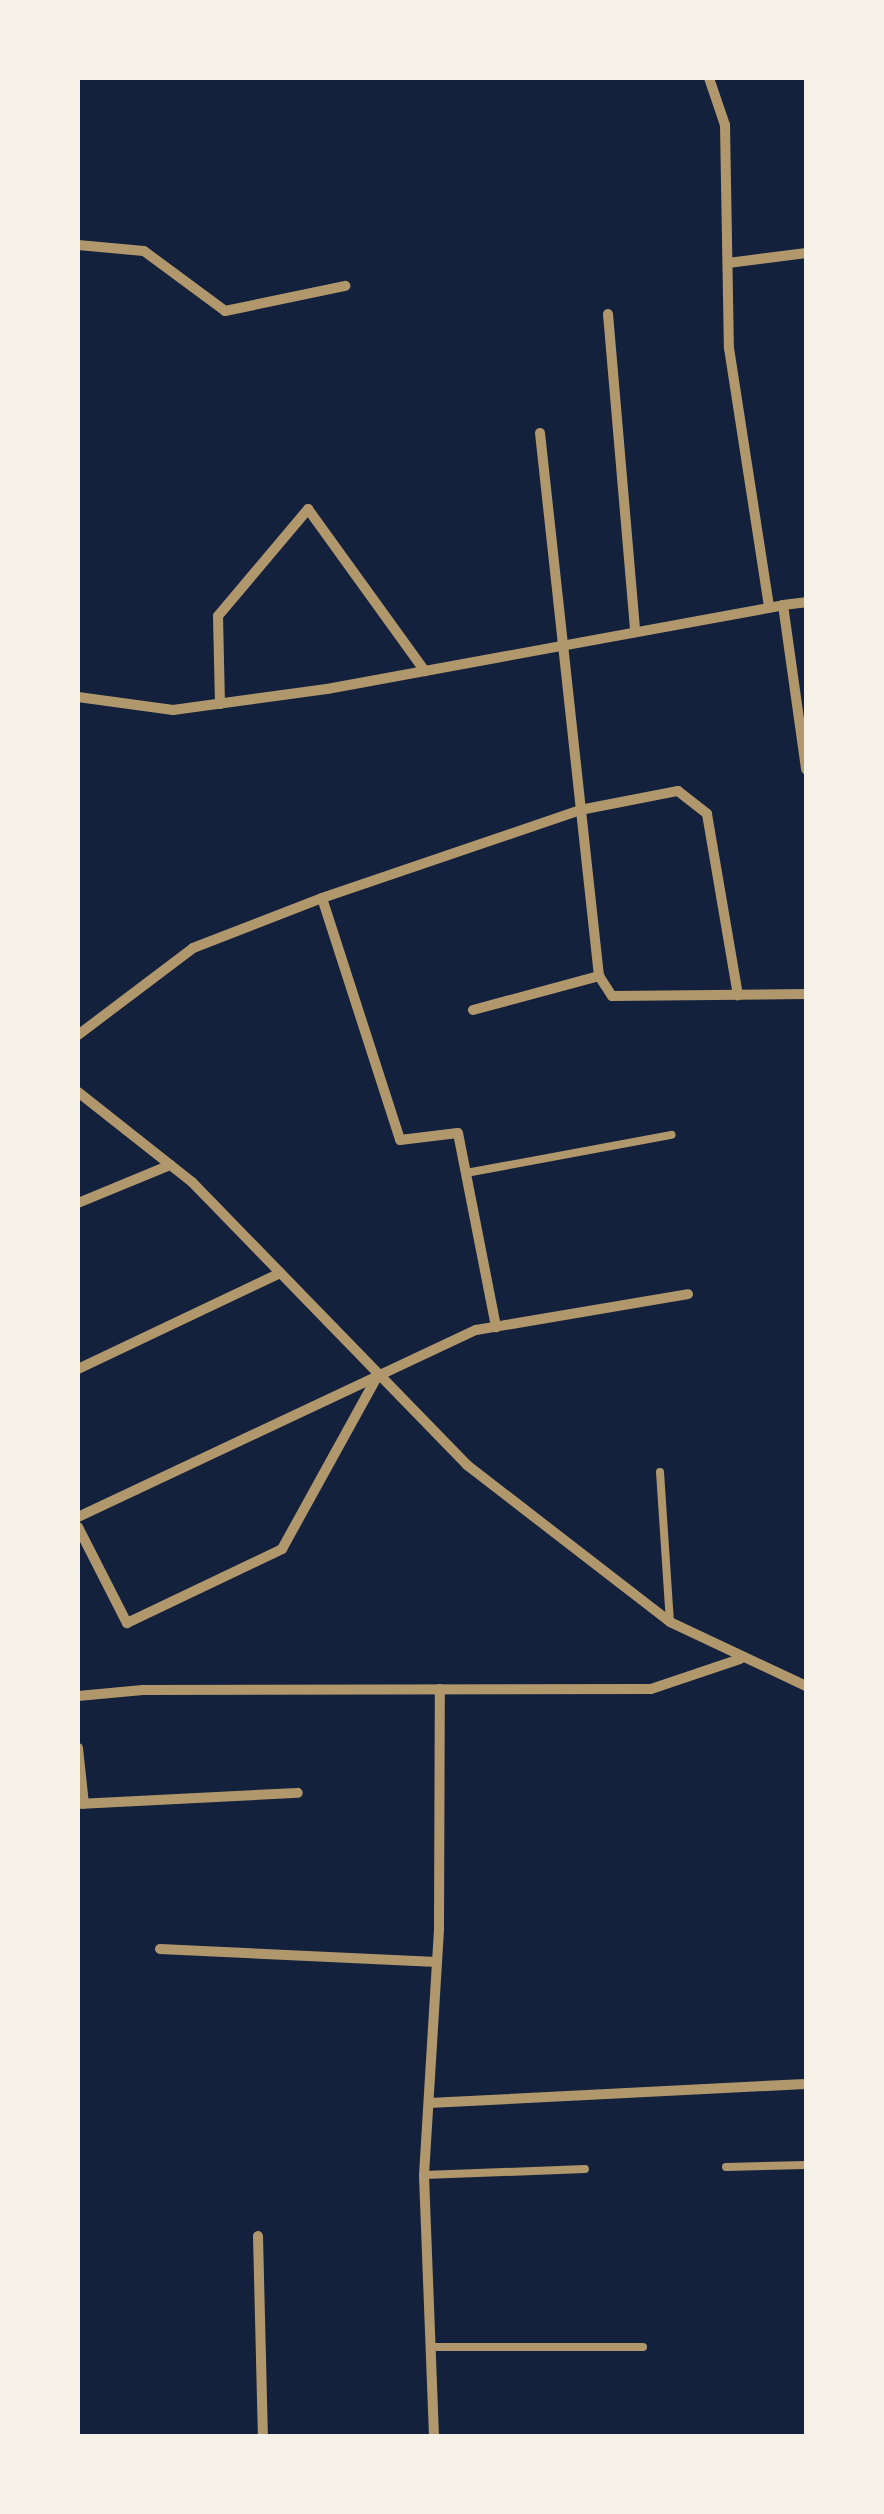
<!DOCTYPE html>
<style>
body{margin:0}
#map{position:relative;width:884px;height:2514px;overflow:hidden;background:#14213d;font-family:"Crimson Pro",serif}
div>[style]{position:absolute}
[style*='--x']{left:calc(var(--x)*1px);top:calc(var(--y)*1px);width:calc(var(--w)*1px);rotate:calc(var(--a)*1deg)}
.service>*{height:8px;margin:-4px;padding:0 4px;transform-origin:4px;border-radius:4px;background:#b1986c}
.minor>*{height:10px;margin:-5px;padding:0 5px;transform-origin:5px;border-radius:5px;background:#b1986c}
span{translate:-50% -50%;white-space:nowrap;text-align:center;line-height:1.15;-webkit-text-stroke:8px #f6f1e7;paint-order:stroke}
.frame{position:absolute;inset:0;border:80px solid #f6f1e7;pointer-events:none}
</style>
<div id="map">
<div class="service">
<i style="--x:466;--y:1173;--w:209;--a:-10.5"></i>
<i style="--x:660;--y:1472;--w:150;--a:86.2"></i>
<i style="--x:726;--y:2167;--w:80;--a:-1.4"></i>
<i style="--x:424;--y:2175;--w:161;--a:-2.1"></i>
<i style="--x:430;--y:2347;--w:213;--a:0"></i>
</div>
<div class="minor">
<i style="--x:709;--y:78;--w:50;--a:71.2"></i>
<i style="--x:725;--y:125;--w:223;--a:89"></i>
<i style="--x:729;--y:348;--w:262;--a:81.2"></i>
<i style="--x:78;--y:245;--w:66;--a:5.2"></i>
<i style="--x:144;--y:251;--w:101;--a:36.5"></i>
<i style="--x:225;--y:311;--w:123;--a:-11.8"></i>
<i style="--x:728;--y:263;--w:79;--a:-7.3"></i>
<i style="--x:608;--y:314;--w:319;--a:85.1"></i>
<i style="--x:540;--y:433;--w:546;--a:83.8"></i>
<i style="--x:783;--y:605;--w:23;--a:-7"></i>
<i style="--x:78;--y:697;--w:96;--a:7.8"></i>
<i style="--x:173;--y:710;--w:155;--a:-7.8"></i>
<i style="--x:327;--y:689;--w:464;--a:-10.4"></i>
<i style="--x:783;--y:605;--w:166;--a:82"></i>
<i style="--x:220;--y:704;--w:88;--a:-91.3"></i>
<i style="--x:218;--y:616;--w:140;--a:-49.9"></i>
<i style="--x:308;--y:509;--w:200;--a:54.2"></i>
<i style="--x:322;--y:898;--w:273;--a:-18.8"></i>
<i style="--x:580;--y:810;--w:100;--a:-11"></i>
<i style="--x:678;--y:791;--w:37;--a:38"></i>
<i style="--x:707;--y:814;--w:184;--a:80.3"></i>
<i style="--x:473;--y:1010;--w:131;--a:-15.1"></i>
<i style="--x:599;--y:976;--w:24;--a:57"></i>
<i style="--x:612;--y:996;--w:194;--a:-0.6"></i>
<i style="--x:78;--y:1035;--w:144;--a:-37.1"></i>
<i style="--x:193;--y:948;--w:138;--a:-21.2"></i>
<i style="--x:322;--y:898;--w:254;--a:72.1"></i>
<i style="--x:400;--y:1140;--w:58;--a:-6.9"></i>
<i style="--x:458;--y:1133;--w:198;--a:78.9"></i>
<i style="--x:78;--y:1092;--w:145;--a:38.3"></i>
<i style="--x:192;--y:1182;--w:395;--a:45.8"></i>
<i style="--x:467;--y:1465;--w:257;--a:37.7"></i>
<i style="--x:670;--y:1622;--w:150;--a:25.2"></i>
<i style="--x:78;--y:1203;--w:100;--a:-22.4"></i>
<i style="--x:78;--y:1369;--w:224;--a:-25.4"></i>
<i style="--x:78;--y:1517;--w:440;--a:-25.2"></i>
<i style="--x:476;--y:1330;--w:215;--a:-9.6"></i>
<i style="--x:78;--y:1527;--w:108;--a:63"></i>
<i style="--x:127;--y:1623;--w:172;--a:-25.5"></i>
<i style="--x:282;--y:1549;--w:199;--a:-61.1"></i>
<i style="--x:78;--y:1696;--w:65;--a:-5.3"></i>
<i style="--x:143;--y:1690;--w:508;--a:-0.11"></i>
<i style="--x:651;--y:1689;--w:94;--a:-18.6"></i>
<i style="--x:78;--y:1748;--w:56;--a:83.9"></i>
<i style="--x:78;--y:1804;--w:220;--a:-2.9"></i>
<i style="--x:160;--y:1949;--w:277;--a:2.7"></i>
<i style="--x:429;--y:2103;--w:377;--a:-2.9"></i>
<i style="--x:258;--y:2236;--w:200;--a:88.6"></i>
<i style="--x:434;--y:2436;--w:261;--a:-92.2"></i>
<i style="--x:424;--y:2175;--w:248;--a:-86.5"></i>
<i style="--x:439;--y:1927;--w:238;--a:-89.8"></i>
</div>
<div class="frame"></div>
</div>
